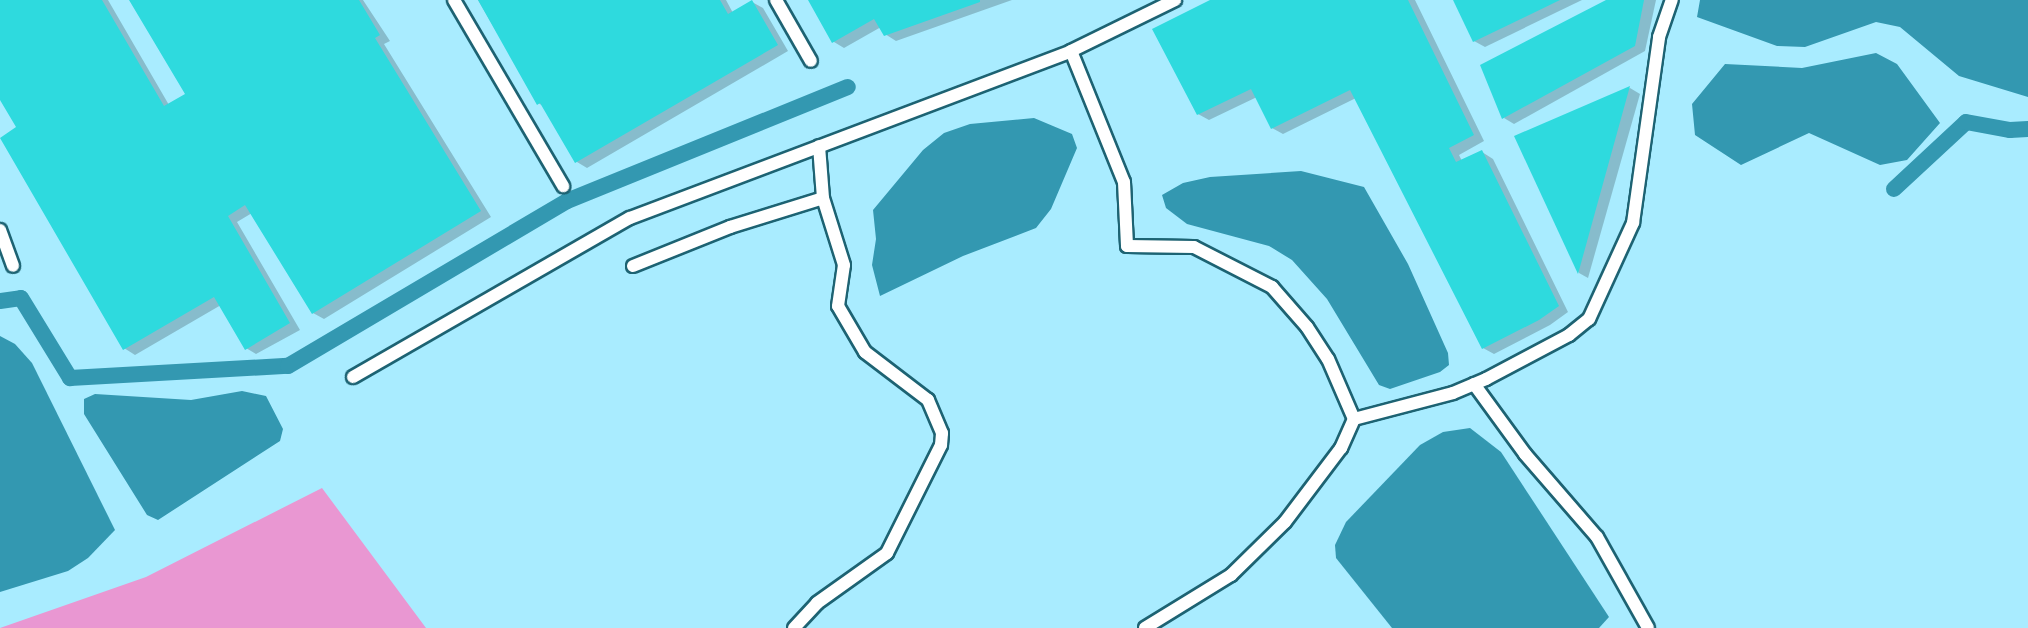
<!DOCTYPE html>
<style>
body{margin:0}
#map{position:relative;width:2028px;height:628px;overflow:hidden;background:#a9ecff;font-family:Signika,sans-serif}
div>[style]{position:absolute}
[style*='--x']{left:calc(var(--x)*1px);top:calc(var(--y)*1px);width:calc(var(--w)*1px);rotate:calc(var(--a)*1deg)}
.green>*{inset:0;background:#e997d2}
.water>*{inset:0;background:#3398b1}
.shadow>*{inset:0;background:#0003}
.canal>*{height:16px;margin:-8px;padding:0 8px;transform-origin:8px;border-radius:8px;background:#3398b1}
.building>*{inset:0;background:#2edade}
.roads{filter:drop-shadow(2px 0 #1d6373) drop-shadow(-2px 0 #1d6373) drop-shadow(0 2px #1d6373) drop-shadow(0 -2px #1d6373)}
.minor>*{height:12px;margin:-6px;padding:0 6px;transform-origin:6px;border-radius:6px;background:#fff}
span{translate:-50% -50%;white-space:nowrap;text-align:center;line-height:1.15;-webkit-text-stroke:6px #fff;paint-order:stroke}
</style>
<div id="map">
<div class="green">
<i style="clip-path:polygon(322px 488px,426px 628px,0 628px,146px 577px)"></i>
</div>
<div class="water">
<i style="clip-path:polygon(1700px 0,2028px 0,2028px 97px,1959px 76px,1900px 27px,1876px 22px,1805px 47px,1777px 46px,1697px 17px)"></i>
<i style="clip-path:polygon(1876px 53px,1897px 64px,1940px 123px,1907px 160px,1880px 165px,1809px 133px,1741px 165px,1695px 135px,1692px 104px,1725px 64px,1802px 68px)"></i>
<i style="clip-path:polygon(1034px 118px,1072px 134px,1077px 148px,1051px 209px,1036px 228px,963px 256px,880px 296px,872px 265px,876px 239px,873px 210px,923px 150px,944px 133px,970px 124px)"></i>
<i style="clip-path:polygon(1301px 171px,1364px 187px,1408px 264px,1448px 353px,1449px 365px,1440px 372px,1390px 389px,1379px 385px,1327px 299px,1292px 260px,1269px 246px,1187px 224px,1166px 208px,1162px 195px,1183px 183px,1210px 177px)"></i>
<i style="clip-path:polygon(0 336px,15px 344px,32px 363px,115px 530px,88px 558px,68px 571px,0 592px)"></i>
<i style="clip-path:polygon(242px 391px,266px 396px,283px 429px,280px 441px,158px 520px,147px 515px,84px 414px,84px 399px,95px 394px,191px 400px)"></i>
<i style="clip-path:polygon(1470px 428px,1501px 452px,1609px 617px,1599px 628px,1392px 628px,1336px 558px,1335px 545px,1346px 522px,1420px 445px,1443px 432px)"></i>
</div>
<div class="shadow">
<i style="clip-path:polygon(0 0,108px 0,169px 105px,188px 94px,132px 0,363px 0,390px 41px,384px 44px,491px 217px,324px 319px,313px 313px,252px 213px,237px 222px,300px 330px,256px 354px,246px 348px,221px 305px,135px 355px,124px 348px,18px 127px,0 96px)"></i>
<i style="clip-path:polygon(478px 0,726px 0,733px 13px,752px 2px,763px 8px,788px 51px,587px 168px,577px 162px,545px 107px,538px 103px)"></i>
<i style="clip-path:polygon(810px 0,1012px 0,896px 41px,885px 34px,881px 27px,844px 48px,834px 42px)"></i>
<i style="clip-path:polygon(1214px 0,1415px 0,1484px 141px,1459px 155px,1462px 161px,1482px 152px,1493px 159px,1568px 312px,1550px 325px,1494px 354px,1483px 348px,1356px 98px,1283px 134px,1272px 128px,1257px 97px,1209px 120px,1198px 114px)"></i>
<i style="clip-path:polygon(1455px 0,1582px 0,1485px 47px,1474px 41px)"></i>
<i style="clip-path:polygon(1610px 0,1656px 0,1645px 51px,1514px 124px,1504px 118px)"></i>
<i style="clip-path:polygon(1630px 88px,1640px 94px,1588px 278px,1579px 273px,1516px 137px)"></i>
</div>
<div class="canal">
<i style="--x:1894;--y:189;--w:98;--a:-42.9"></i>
<i style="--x:1966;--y:122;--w:45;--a:10.3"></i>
<i style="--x:2010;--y:130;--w:18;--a:-3"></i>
<i style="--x:0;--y:301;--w:21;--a:-8"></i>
<i style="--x:21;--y:298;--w:94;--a:58.5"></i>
<i style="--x:70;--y:378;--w:218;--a:-3.2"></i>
<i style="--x:288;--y:366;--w:324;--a:-30.6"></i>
<i style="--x:567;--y:201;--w:303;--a:-22.1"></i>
</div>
<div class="building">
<i style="clip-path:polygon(0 0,102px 0,164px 106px,185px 94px,129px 0,359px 0,380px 35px,375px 38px,481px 211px,312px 314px,245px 205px,228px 216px,290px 323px,245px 350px,214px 297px,123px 350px,0 138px,16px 127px,0 100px)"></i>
<i style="clip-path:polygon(478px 0,720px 0,728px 14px,752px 0,778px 45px,575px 163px,540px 103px,537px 105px)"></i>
<i style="clip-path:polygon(808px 0,980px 0,980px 2px,884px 36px,874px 19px,832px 43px)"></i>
<i style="clip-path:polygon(1210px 0,1408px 0,1474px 135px,1449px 148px,1456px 162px,1482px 150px,1559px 306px,1539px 320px,1482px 349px,1350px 90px,1271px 129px,1251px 89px,1197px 115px,1152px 29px)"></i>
<i style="clip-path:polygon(1453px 0,1560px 0,1473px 42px)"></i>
<i style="clip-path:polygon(1606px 0,1644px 0,1635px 46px,1502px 119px,1480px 65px)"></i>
<i style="clip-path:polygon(1630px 86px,1578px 274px,1514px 136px)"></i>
</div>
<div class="roads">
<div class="minor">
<i style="--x:454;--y:0;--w:216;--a:59.6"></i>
<i style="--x:776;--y:0;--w:70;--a:60.2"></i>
<i style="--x:1071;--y:51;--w:141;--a:68"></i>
<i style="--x:1124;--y:182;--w:64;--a:87.3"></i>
<i style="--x:1127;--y:246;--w:67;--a:0.9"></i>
<i style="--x:1194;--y:247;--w:88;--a:27.1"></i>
<i style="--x:1272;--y:287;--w:53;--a:48.8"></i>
<i style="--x:1307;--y:327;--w:38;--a:57"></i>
<i style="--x:1328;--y:359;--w:65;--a:66.6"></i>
<i style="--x:1354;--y:419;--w:32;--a:114"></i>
<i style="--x:1341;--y:448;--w:93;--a:127.1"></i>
<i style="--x:1285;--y:522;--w:76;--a:135.5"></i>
<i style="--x:1231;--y:575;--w:101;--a:148.4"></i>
<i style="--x:0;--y:230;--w:38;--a:70"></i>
<i style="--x:633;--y:266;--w:105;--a:-21.9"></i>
<i style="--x:730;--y:227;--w:97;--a:-17.3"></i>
<i style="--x:353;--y:377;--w:319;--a:-29.9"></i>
<i style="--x:630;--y:218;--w:472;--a:-20.7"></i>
<i style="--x:1071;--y:51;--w:116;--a:-26.1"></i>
<i style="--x:1474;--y:384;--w:87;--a:53.9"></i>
<i style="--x:1525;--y:454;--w:110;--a:49.1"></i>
<i style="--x:1597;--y:537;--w:104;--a:60.7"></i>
<i style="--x:1354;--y:419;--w:102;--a:-14.7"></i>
<i style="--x:1453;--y:393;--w:36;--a:-23"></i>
<i style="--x:1486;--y:379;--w:94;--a:-27.9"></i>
<i style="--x:1569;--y:335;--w:26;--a:-39"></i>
<i style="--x:1589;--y:319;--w:106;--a:-65.4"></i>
<i style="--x:1633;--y:223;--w:188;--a:-82"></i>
<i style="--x:1659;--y:37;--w:39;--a:-71"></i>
<i style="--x:794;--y:628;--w:34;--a:-47"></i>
<i style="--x:817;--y:603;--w:86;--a:-35.5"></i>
<i style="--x:887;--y:553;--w:121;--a:-63.4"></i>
<i style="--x:941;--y:445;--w:12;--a:-85"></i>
<i style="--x:942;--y:433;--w:36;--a:-113"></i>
<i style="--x:928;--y:400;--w:79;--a:-142.7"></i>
<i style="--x:865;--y:352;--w:53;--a:-120.4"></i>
<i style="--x:838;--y:306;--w:41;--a:-81.7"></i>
<i style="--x:844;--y:265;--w:70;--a:-107.4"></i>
<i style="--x:823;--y:198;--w:52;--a:-94.4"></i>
</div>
</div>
</div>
